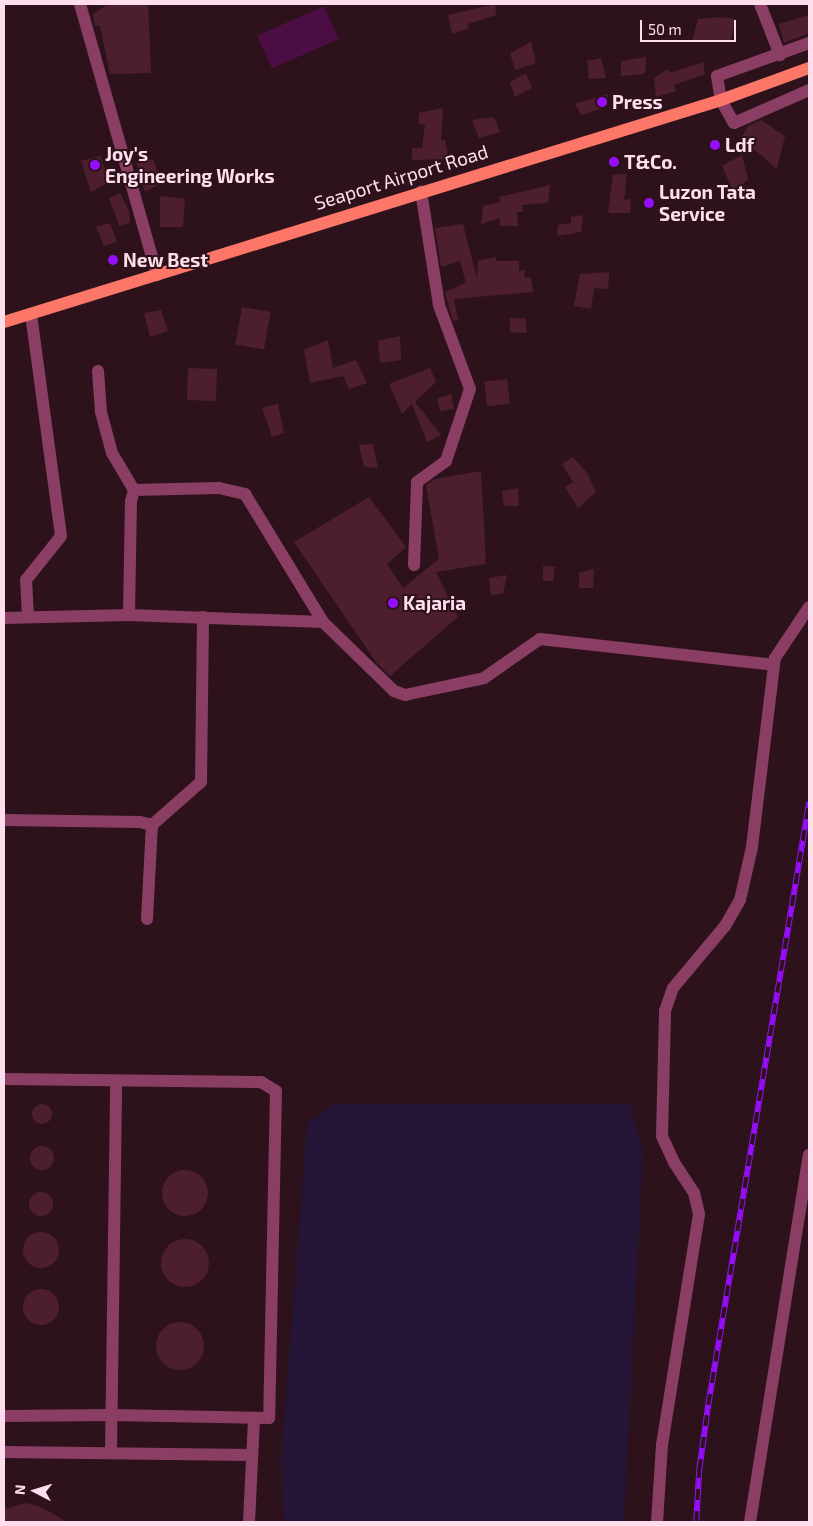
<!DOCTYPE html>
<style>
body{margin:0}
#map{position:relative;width:813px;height:1526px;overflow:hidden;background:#2d121c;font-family:"Exo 2",sans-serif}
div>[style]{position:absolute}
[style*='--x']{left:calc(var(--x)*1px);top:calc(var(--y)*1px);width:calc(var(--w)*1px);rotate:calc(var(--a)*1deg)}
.green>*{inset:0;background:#241537}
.water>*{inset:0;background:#4c0c44;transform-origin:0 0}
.building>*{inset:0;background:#4d1f2e;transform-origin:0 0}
.round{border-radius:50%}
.minor>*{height:12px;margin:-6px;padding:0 6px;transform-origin:6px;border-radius:6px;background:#8b3e63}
.major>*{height:12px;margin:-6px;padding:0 6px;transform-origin:6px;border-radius:6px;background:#fc7767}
.rail>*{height:5.5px;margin-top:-2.75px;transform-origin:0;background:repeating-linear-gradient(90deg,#2d121c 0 11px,#970efb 0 22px);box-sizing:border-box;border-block:1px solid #970efb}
.dots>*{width:14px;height:14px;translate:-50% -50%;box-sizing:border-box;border:2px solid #2d121c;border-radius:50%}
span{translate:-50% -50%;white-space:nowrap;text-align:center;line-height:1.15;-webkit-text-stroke:4px #2d121c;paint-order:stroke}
.poi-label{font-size:19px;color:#fedeec;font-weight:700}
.left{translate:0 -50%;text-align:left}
.street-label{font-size:19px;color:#fedeec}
.frame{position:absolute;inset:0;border:5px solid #fedeec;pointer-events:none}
.north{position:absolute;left:10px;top:1466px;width:50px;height:50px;-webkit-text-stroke:4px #2d121c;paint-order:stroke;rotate:275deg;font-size:14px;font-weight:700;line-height:20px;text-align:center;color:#fedeec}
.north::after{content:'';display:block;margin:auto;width:18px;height:22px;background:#fedeec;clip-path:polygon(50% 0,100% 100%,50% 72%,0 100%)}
.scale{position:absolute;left:640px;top:20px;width:96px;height:22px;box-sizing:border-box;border:2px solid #fedeec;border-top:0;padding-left:6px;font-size:15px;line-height:18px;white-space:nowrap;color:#fedeec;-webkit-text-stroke:4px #2d121c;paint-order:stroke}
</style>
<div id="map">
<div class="green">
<i style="clip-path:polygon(333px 1104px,630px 1104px,643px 1152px,624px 1522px,284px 1522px,281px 1461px,307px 1123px)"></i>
</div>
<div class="water">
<i style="left:324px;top:6px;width:36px;height:73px;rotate:66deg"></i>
</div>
<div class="building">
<i style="clip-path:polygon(108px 4px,148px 4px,151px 73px,110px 74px,100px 26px,95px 26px,93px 14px)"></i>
<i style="clip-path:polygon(495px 4px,496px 15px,468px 24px,469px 28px,452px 34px,448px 15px)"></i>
<i style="clip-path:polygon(809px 15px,809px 33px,784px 43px,779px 24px)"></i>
<i style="clip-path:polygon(720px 17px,735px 19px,731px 40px,692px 42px,698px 19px)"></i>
<i style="clip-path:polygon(531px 42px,536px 63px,515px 70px,510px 53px)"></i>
<i style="clip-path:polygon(646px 57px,645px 74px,621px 76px,621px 61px)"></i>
<i style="clip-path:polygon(601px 58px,606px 78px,589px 79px,587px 61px)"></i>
<i style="clip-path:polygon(703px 62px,705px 74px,674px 85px,676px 91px,656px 97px,654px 78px,668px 69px,670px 73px)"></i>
<i style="clip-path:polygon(526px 73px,532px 88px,515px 97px,510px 82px)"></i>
<i style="clip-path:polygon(608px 94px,607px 107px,581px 115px,575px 104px)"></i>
<i style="clip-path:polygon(443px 108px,441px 140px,445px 140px,449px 159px,412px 160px,412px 148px,422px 148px,425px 125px,419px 124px,419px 113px)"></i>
<i style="clip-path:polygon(494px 117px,500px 132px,479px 138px,472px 120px)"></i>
<i style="clip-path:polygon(761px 120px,785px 136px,777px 169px,741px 138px,748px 126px)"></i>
<i style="clip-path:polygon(742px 155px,748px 179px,734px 193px,722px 166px)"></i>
<i style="clip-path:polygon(100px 156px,110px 182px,91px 192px,81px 161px)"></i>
<i style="clip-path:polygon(153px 159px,161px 183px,145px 192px,136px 163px)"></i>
<i style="clip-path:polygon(627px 174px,624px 200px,631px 199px,630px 213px,608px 213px,613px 175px)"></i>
<i style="clip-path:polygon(550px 185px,548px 203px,522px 205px,523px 212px,517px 212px,518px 226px,500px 226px,500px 218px,481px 224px,483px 206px,500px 202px,499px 197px)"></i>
<i style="clip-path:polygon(120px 193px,129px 211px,130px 223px,119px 226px,109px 198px)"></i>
<i style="clip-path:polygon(160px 196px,185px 199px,183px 227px,160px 227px)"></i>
<i style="clip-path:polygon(583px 215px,581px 232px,557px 236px,558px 225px,571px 223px,571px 217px)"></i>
<i style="clip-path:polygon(110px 223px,117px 242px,104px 246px,96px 227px)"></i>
<i style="clip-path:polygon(463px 224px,477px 278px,478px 261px,496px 257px,496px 261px,519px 261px,519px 271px,525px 270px,524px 277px,531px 278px,533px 292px,454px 299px,458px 320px,453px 321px,445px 292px,466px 283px,460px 261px,441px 267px,435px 228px)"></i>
<i style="clip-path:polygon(609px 272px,608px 289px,594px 288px,591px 309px,574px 306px,580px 274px)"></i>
<i style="left:242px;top:307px;width:29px;height:38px;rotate:10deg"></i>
<i style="clip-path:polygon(161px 310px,168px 331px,150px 337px,144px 313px)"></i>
<i style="clip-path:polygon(510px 318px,525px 318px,527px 333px,510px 332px)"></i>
<i style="clip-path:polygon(400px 336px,401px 360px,380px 363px,378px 341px)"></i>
<i style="clip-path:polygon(328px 340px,333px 368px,356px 360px,367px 383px,349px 389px,343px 376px,310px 383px,304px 350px)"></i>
<i style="left:188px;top:368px;width:29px;height:32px;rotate:2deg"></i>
<i style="clip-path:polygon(430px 368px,436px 382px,415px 402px,441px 435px,427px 442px,412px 404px,402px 414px,389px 384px)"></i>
<i style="left:507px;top:379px;width:25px;height:23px;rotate:83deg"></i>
<i style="clip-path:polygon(451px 394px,454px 409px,440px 411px,437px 399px)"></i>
<i style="clip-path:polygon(278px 404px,284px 433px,272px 437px,262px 408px)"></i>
<i style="clip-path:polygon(373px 444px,378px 468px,364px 467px,359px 445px)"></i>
<i style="clip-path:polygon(573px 457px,587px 473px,596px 492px,578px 508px,565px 487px,573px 482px,562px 464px)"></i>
<i style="clip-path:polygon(481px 471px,486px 564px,436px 572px,458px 617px,390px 676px,376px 662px,294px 542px,369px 497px,406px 547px,387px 564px,403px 588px,439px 559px,426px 485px,435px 479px)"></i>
<i style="clip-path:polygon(518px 488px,519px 506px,504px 506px,502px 491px)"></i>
<i style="clip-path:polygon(543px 566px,555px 567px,553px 581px,543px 581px)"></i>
<i style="clip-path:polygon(594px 569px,593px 588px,579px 588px,579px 573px)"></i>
<i style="clip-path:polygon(507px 575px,503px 594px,491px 595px,489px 578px)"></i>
<i class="round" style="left:32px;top:1104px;width:20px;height:20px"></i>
<i class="round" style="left:30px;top:1146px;width:24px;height:24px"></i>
<i class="round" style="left:162px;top:1170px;width:46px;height:46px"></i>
<i class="round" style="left:29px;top:1192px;width:24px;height:24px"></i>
<i class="round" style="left:23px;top:1232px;width:36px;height:36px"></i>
<i class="round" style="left:161px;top:1239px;width:48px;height:48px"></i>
<i class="round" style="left:23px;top:1289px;width:36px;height:36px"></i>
<i class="round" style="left:156px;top:1322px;width:48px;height:48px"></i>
<i style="clip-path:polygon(26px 1503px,41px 1507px,67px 1522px,4px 1522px,4px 1509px)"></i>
</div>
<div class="minor">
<i style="--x:80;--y:4;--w:282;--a:74.1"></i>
<i style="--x:760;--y:4;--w:55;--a:68.6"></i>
<i style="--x:809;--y:43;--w:98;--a:160.3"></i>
<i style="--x:717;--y:76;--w:24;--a:81"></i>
<i style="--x:721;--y:100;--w:26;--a:61"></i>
<i style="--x:734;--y:123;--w:82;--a:-23.7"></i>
<i style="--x:98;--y:371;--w:41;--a:85.8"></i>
<i style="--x:101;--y:412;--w:42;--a:75"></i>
<i style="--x:112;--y:453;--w:43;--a:59.3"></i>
<i style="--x:134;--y:490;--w:11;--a:105"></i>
<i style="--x:131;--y:501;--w:114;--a:91"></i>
<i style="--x:134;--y:490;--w:85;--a:-1.3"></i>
<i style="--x:219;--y:488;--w:27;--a:13"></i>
<i style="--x:245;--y:494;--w:150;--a:58.6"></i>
<i style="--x:323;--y:622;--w:99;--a:44.2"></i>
<i style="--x:394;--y:691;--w:12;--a:20"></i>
<i style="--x:405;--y:695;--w:81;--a:-12.1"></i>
<i style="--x:484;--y:678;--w:68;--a:-34.9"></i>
<i style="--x:540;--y:639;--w:235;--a:6.3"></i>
<i style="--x:414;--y:565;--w:83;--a:-87.9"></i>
<i style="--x:417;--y:482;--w:36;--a:-36"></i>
<i style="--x:446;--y:461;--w:76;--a:-71.6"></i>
<i style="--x:470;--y:389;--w:90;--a:-110.3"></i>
<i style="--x:439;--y:305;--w:115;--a:-99"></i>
<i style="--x:28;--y:617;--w:37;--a:-93"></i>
<i style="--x:26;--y:580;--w:56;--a:-51.5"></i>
<i style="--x:61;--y:536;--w:224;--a:-97.7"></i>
<i style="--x:4;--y:618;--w:125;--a:-1.4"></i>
<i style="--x:129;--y:615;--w:194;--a:2.1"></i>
<i style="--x:4;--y:820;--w:136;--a:0.8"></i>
<i style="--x:140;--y:822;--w:12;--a:14"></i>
<i style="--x:147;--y:919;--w:94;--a:-87"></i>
<i style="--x:152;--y:825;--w:65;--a:-41.3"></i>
<i style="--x:201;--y:782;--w:165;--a:-89.3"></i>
<i style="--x:4;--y:1079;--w:257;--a:0.7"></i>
<i style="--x:261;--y:1082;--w:17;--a:31"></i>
<i style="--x:276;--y:1091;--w:327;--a:91.2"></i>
<i style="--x:269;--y:1418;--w:157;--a:-178.9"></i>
<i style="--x:112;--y:1415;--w:108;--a:179.5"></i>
<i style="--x:4;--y:1452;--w:247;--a:0.7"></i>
<i style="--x:111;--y:1453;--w:372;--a:-89.2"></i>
<i style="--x:249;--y:1522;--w:104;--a:-87.2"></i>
<i style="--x:657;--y:1522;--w:77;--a:-86.3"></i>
<i style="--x:662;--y:1445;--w:234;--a:-80.9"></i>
<i style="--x:699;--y:1214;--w:22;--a:-103"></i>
<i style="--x:694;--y:1193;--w:37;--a:-123"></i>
<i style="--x:674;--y:1162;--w:29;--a:-115"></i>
<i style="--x:662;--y:1136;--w:125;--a:-88.6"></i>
<i style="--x:665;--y:1011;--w:24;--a:-71"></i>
<i style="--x:673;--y:988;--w:81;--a:-50"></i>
<i style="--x:725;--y:926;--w:30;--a:-60"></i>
<i style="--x:740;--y:900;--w:54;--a:-77.2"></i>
<i style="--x:752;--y:847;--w:190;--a:-83.1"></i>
<i style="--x:775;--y:658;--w:61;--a:-56.3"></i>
<i style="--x:750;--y:1522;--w:372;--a:-80.9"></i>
</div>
<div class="major">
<i style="--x:4;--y:322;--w:751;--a:-17.2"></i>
<i style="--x:721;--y:100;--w:94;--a:-20"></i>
</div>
<div class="rail">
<i style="--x:696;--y:1522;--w:52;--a:-86.7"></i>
<i style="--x:699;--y:1470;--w:66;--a:-82.1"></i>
<i style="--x:708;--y:1405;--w:611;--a:-80.49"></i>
</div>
<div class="dots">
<i style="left:602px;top:102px;background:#970efb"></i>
<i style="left:715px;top:145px;background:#970efb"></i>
<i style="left:614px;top:162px;background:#970efb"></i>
<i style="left:95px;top:165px;background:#970efb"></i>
<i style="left:649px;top:203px;background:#970efb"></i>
<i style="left:113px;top:260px;background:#970efb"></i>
<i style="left:393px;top:603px;background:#970efb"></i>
</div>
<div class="poi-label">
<span class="left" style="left:612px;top:102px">Press</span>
<span class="left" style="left:725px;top:145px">Ldf</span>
<span class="left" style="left:105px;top:165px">Joy's<br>Engineering Works</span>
<span class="left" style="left:624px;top:162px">T&amp;Co.</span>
<span class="left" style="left:659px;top:203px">Luzon Tata<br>Service</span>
<span class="left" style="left:123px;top:260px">New Best</span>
<span class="left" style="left:403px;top:603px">Kajaria</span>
</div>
<div class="street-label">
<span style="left:401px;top:177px;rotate:-17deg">Seaport Airport Road</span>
</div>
<div class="frame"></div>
<div class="north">N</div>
<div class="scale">50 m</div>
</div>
